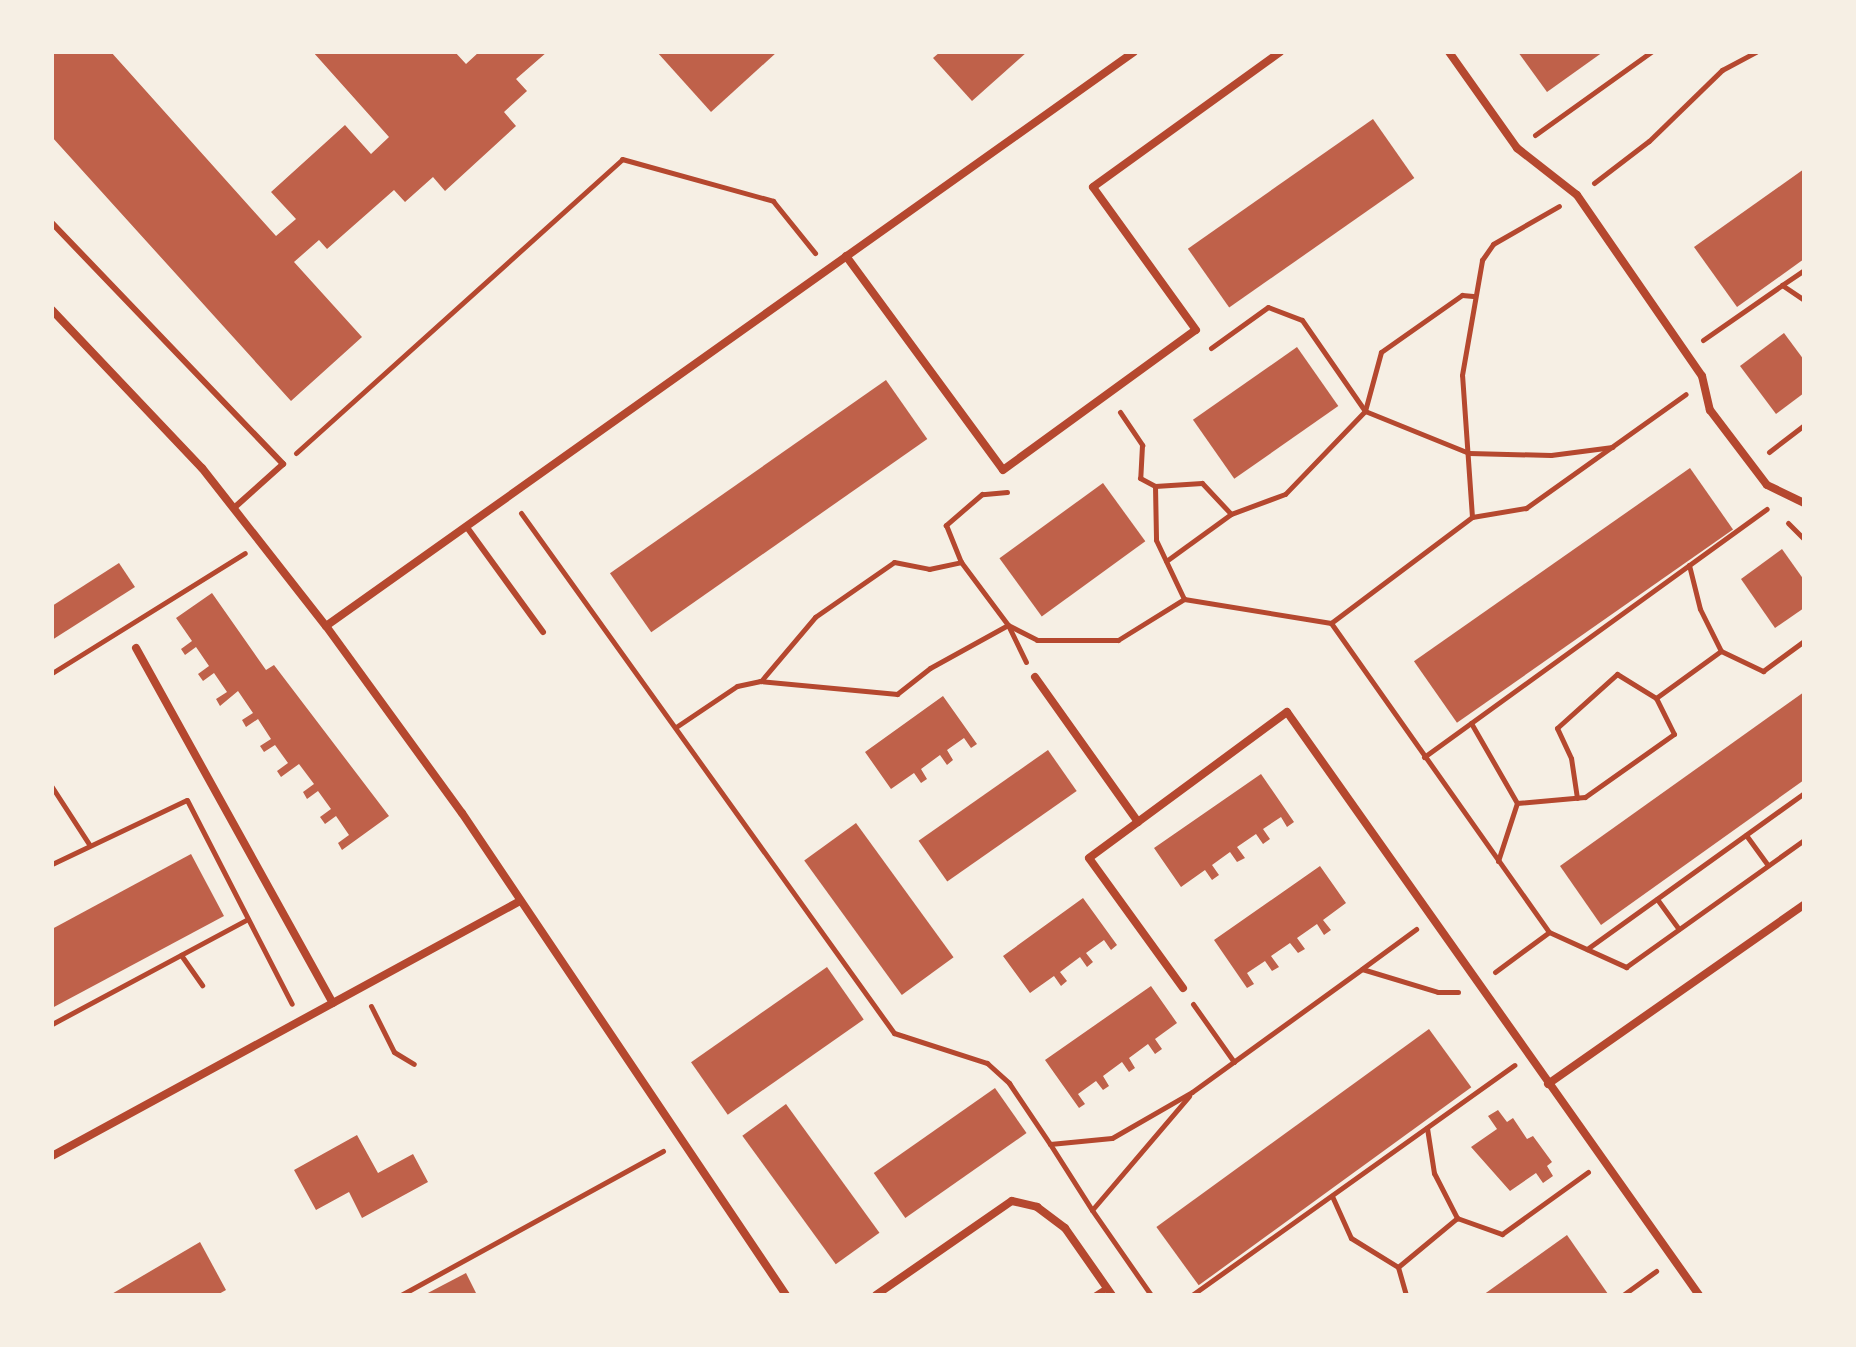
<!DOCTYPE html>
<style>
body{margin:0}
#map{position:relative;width:1856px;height:1347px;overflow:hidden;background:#f6efe4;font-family:"Nunito Sans",sans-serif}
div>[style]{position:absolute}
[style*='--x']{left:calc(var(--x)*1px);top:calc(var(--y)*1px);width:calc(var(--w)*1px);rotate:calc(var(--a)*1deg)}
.building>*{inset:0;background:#bf614a;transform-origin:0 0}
.path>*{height:5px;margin:-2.5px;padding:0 2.5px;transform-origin:2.5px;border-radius:2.5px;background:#b5482f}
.service>*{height:6px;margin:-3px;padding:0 3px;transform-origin:3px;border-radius:3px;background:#b5482f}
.minor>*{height:8px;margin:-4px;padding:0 4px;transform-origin:4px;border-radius:4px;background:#b5482f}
span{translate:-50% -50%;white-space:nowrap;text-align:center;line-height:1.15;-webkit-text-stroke:6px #f6efe4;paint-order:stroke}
.frame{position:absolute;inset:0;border:54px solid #f6efe4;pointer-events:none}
</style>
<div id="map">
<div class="building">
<i style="clip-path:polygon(52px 52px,111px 52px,276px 236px,296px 219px,271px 192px,345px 125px,371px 154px,389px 137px,313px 52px,455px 52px,466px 64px,479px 52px,547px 52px,516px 79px,527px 91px,504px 112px,516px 126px,445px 191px,433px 177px,405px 202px,394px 190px,327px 249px,319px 240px,294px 262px,362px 337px,291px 401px,52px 137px)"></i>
<i style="clip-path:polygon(657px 52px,777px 52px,711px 112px)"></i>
<i style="clip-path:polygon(940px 52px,1027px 52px,972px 101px,933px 58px)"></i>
<i style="clip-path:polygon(1518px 52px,1603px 52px,1547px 92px)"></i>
<i style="left:1373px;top:119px;width:72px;height:226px;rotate:55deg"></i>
<i style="clip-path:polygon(1804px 169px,1804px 259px,1737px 307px,1694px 247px)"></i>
<i style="clip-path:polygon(1784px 333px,1804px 360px,1804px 393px,1776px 414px,1740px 366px)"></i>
<i style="left:1297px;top:347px;width:72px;height:127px;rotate:55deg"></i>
<i style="left:886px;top:380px;width:72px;height:337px;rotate:55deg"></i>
<i style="left:1690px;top:468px;width:75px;height:337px;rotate:55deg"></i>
<i style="left:1103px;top:483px;width:72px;height:128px;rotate:54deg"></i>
<i style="clip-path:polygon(1782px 549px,1804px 580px,1804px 608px,1775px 628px,1741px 579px)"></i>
<i style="clip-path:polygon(119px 563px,135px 587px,52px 640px,52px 606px)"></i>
<i style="clip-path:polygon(212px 593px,266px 670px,274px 665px,389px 816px,342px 850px,338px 843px,349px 835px,336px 816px,325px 824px,320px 817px,331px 809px,318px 791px,307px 799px,303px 792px,314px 784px,299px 764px,281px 777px,277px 771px,288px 763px,275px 745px,264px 752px,260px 746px,271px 739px,258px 719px,246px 727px,242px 720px,253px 713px,238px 691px,220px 706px,216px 699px,227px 692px,214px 673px,203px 681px,198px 674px,209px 666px,196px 647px,185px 655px,181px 649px,192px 641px,176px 618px)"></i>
<i style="clip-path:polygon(1804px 692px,1804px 780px,1601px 925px,1560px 866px)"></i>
<i style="clip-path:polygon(943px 696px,977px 744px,971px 748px,964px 738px,947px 750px,953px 760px,947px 765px,940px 755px,921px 769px,927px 779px,921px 783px,914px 773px,891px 789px,865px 752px)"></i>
<i style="left:1048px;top:750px;width:50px;height:158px;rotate:55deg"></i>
<i style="clip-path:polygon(1261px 774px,1294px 822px,1287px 827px,1281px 817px,1263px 829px,1270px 839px,1263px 844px,1256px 834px,1237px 847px,1245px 858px,1237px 862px,1230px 852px,1212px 865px,1219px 875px,1212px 880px,1205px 870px,1181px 887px,1154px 848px)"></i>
<i style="left:856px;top:823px;width:166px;height:64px;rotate:54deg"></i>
<i style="clip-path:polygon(191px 854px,224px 916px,52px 1008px,52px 929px)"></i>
<i style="clip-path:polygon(1320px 866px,1346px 903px,1323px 920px,1331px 930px,1324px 935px,1317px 924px,1297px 938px,1305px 949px,1298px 953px,1290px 943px,1271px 956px,1279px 967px,1272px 971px,1265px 961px,1247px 973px,1254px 984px,1247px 988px,1214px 940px)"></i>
<i style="clip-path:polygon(1083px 898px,1117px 945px,1111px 950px,1104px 940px,1086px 953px,1093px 962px,1087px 967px,1080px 957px,1060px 972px,1067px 981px,1061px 986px,1054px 976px,1030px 993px,1003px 956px)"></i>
<i style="left:827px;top:967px;width:64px;height:166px;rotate:55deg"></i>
<i style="clip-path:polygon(1151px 986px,1177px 1023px,1155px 1039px,1162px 1049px,1155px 1054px,1148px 1044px,1129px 1058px,1135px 1068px,1129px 1072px,1122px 1062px,1103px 1076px,1109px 1086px,1103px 1090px,1096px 1081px,1078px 1094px,1085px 1104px,1079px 1108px,1045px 1060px)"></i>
<i style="left:1429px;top:1029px;width:72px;height:337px;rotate:54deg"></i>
<i style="left:995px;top:1088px;width:55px;height:148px;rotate:55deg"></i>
<i style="left:786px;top:1104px;width:159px;height:54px;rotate:54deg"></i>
<i style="clip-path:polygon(1498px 1110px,1507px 1122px,1513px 1118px,1527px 1139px,1533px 1136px,1552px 1162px,1547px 1166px,1553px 1176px,1543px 1183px,1536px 1173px,1510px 1191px,1471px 1147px,1497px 1129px,1488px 1116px)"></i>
<i style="clip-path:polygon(357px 1135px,378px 1173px,413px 1154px,428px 1182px,362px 1218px,349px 1192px,316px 1210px,294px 1170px)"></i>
<i style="clip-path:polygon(1567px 1235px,1608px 1294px,1483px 1295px)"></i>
<i style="clip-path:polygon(200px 1242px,226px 1290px,217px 1295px,110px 1295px)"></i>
<i style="clip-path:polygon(466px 1273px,477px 1295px,424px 1295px)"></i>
</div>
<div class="path">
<i style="--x:1535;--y:135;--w:143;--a:-35.6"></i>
<i style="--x:1594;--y:183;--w:69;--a:-37.4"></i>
<i style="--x:1649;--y:141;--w:102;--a:-44.2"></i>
<i style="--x:1722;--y:70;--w:38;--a:-28"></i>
<i style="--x:1782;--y:285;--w:27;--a:-34"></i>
<i style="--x:1473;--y:296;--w:11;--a:-175"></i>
<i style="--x:1462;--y:295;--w:99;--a:144.9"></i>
<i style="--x:1381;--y:352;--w:61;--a:105.2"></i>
<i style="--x:1365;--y:411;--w:112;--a:22"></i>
<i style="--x:1469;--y:453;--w:82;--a:1.4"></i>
<i style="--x:1551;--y:455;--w:62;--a:-7.5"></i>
<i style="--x:1703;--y:340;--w:96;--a:-34.8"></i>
<i style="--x:1782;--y:285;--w:27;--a:34"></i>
<i style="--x:1211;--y:348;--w:70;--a:-35.7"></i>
<i style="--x:1268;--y:307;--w:36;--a:21"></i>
<i style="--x:1302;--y:320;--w:111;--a:55.3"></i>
<i style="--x:1365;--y:411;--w:115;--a:133.9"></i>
<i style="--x:1285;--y:494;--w:58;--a:159.7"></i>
<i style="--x:1120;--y:412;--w:40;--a:56"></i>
<i style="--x:1142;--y:445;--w:33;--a:93"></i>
<i style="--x:1140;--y:478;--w:17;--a:28"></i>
<i style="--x:1155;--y:486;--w:54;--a:88.9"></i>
<i style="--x:1156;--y:540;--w:65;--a:64.6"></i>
<i style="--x:1769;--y:452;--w:44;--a:-37.6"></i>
<i style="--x:296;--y:453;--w:439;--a:-42"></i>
<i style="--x:622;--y:159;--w:157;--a:15.5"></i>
<i style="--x:773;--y:201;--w:67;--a:51.1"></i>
<i style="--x:1155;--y:486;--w:47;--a:-3.7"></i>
<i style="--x:1202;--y:483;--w:42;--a:46.9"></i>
<i style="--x:1231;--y:514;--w:80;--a:144.1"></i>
<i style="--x:1007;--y:492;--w:25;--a:175"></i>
<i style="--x:982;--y:494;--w:48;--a:139.3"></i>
<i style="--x:946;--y:525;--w:40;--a:68"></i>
<i style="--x:961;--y:562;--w:79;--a:53.3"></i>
<i style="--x:1008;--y:625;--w:33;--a:27"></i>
<i style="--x:1037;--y:640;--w:81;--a:0"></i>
<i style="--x:1118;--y:640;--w:78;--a:-31.8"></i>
<i style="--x:1184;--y:599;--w:149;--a:9.3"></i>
<i style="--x:1331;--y:623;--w:378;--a:54.8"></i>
<i style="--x:521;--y:513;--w:640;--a:54.35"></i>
<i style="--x:894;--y:1033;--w:98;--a:17.9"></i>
<i style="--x:987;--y:1063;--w:30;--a:42"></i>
<i style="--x:1009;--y:1083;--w:73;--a:56.1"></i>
<i style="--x:1050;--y:1144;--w:62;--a:-5.5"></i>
<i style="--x:1112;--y:1138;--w:92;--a:-29.9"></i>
<i style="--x:1192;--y:1092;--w:210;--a:-35.9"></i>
<i style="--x:1362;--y:969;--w:79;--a:16.8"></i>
<i style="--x:1438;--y:992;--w:20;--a:0"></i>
<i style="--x:1472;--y:517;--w:55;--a:-9.5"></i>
<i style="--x:1526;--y:508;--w:196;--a:-35.5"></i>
<i style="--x:1788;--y:523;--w:23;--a:45"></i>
<i style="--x:1689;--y:565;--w:45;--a:76"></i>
<i style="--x:1700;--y:609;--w:47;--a:63.4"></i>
<i style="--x:1331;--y:623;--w:176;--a:-36.9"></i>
<i style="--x:1472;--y:517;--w:142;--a:-94"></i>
<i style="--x:1462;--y:375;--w:117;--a:-80.1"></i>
<i style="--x:1482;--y:260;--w:19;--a:-55"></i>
<i style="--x:1493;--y:244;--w:76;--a:-29.9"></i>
<i style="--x:52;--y:673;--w:227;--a:-31.9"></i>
<i style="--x:761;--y:681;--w:84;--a:-49.8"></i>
<i style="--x:815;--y:617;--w:96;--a:-34.8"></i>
<i style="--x:894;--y:562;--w:36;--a:11"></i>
<i style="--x:929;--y:569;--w:33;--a:-12"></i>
<i style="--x:1471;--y:723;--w:92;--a:60.1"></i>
<i style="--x:676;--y:727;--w:73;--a:-33.9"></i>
<i style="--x:737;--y:686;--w:24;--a:-12"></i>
<i style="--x:760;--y:681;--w:138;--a:5.4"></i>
<i style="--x:897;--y:694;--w:42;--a:-38.2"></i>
<i style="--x:930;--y:668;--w:89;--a:-28.9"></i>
<i style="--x:1008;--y:625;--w:41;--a:64.1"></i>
<i style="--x:1424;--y:757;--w:423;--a:-35.9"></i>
<i style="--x:52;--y:787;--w:68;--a:57"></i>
<i style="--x:1577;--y:798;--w:40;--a:-98.5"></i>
<i style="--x:1571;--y:758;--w:33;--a:-115"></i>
<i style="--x:1557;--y:728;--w:81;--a:-42"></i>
<i style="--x:1617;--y:674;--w:46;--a:31.6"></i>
<i style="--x:1746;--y:835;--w:37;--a:54"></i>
<i style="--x:1498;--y:861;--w:61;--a:-71.9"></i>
<i style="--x:1517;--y:803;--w:68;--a:-5"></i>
<i style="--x:1585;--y:797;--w:109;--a:-35.3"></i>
<i style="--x:1674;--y:734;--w:40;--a:-116.6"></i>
<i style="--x:1656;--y:698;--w:80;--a:-35.9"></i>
<i style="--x:1721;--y:651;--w:47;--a:25.5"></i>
<i style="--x:1763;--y:671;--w:51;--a:-36.2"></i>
<i style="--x:52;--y:864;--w:149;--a:-25.4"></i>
<i style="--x:187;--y:800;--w:229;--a:62.8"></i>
<i style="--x:1657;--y:899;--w:37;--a:54"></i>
<i style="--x:1587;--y:949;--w:267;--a:-35.7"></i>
<i style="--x:181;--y:955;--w:37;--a:55"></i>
<i style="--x:1363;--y:968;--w:66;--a:-36.3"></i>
<i style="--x:1495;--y:972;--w:67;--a:-36.5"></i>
<i style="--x:1549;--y:932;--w:85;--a:24.4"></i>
<i style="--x:1626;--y:967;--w:219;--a:-35.5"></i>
<i style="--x:1193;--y:1004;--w:71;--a:54.7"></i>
<i style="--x:371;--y:1006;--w:51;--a:63.4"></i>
<i style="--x:394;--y:1052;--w:23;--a:31"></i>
<i style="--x:52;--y:1024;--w:222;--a:-28.2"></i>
<i style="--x:1427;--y:1128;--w:46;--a:81.2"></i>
<i style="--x:1434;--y:1173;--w:51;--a:62.9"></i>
<i style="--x:1050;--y:1144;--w:78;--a:57.5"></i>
<i style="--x:1332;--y:1196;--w:46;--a:65.7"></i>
<i style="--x:1351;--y:1238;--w:55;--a:31.7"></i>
<i style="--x:401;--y:1295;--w:299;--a:-28.8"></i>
<i style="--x:1151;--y:1295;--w:103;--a:-124.8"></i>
<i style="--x:1092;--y:1210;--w:150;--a:-49.6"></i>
<i style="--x:1192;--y:1295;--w:396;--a:-35.5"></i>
<i style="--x:1406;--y:1295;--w:29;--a:-106"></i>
<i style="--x:1398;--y:1267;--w:77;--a:-39.7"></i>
<i style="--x:1457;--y:1218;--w:48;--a:19.6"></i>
<i style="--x:1502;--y:1234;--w:106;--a:-35.8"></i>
<i style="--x:1623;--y:1295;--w:41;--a:-36"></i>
</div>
<div class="service">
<i style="--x:52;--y:223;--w:334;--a:46.2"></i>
<i style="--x:283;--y:464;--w:66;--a:138.1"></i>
<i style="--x:466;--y:526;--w:131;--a:54"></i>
<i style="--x:1096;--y:1295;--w:13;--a:-32"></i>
</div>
<div class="minor">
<i style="--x:1449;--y:52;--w:118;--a:54.7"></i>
<i style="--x:1517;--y:148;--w:76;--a:38.1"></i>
<i style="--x:1577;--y:195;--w:220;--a:55.4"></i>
<i style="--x:1702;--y:376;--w:35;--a:77"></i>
<i style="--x:1710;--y:410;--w:94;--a:52.8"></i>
<i style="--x:1767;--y:485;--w:41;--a:25.9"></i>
<i style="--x:846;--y:256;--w:265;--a:53.7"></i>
<i style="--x:1003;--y:470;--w:238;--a:-36"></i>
<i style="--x:1196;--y:330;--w:176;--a:-125.8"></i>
<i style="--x:1093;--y:187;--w:231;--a:-35.8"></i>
<i style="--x:52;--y:310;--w:218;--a:46.5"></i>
<i style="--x:202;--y:468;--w:201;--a:51.9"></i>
<i style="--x:326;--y:626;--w:231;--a:54"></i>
<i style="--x:462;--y:813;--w:581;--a:56.09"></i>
<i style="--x:326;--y:626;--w:991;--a:-35.39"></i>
<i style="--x:136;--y:648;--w:406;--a:61"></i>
<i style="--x:1035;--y:677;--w:178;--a:54.6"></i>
<i style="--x:1183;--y:988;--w:160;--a:-125.9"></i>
<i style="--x:1089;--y:858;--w:246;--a:-36.4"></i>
<i style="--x:1287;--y:712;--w:714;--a:54.75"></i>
<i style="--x:1548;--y:1084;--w:312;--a:-35"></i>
<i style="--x:52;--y:1156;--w:533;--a:-28.58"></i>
<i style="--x:876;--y:1295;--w:165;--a:-34.7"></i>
<i style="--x:1012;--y:1201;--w:26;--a:13"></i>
<i style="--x:1037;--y:1207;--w:35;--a:37"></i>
<i style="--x:1065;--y:1228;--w:82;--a:55"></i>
</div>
<div class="frame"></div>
</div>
